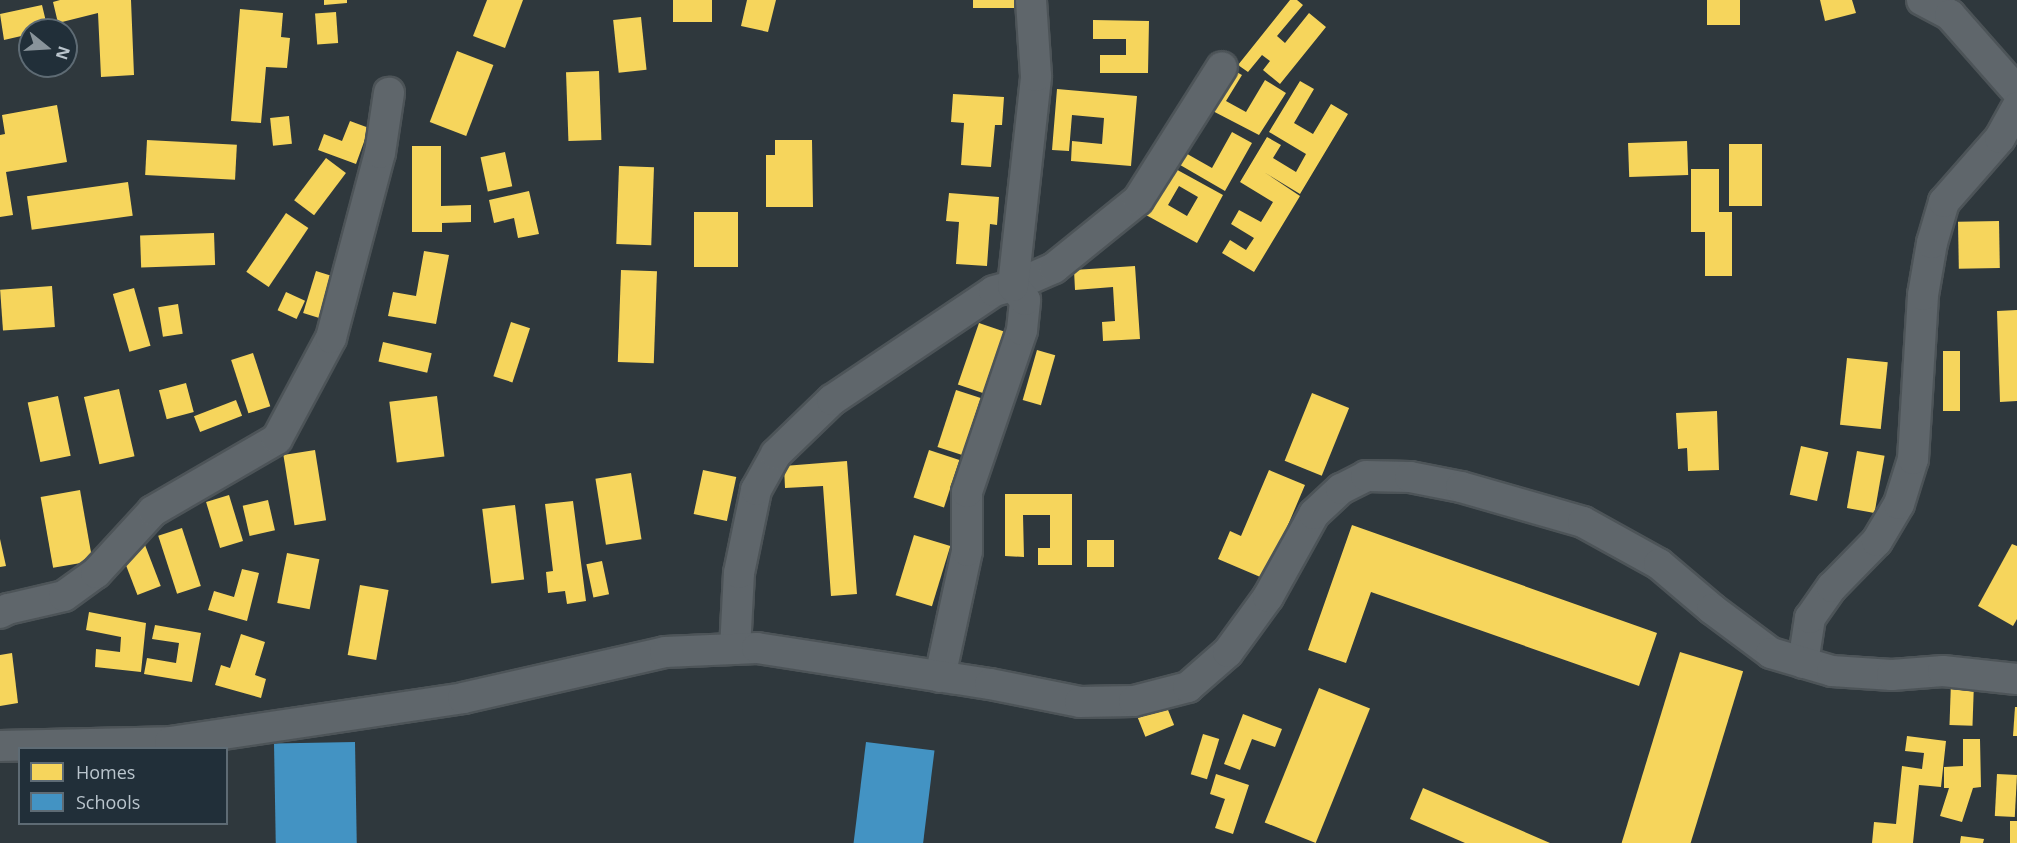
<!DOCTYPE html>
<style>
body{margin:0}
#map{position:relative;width:2017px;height:843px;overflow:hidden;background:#2f383d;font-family:"Open Sans",sans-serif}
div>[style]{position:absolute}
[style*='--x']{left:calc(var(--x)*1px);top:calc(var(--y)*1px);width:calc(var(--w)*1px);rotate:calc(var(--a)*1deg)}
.homes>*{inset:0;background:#f6d55c;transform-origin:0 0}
.schools>*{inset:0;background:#4393c3;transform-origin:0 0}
.roads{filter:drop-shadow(2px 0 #4d5458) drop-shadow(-2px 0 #4d5458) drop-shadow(0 2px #4d5458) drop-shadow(0 -2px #4d5458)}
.minor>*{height:30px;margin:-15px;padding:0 15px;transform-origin:15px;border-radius:15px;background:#5f666b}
span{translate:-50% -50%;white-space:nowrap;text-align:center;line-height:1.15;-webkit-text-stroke:6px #212f39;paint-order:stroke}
.legend{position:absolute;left:18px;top:747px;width:210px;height:78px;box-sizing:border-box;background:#212f39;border:2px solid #5e6b74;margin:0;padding:8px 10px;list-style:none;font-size:18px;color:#bac5cd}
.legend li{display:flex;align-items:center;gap:12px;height:30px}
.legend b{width:30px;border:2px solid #5e6b74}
.north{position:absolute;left:18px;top:18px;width:60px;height:60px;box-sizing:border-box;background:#212f39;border:2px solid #5e6b74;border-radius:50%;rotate:108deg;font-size:16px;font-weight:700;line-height:24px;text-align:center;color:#bac5cd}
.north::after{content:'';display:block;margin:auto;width:21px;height:27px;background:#89949b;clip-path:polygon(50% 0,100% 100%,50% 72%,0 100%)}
</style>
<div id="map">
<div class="homes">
<i style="clip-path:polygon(60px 0,131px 0,134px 75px,101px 77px,98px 13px,58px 23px,53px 2px)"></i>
<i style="clip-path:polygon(324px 0,347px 0,347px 3px,324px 5px)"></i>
<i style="clip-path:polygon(487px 0,523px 0,505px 48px,473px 36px)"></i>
<i style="left:673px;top:0;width:39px;height:22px"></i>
<i style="clip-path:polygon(747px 0,776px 0,768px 32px,741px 26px)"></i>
<i style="left:973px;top:0;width:44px;height:8px"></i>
<i style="clip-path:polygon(1290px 0,1297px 0,1303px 5px,1277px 36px,1285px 43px,1309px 13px,1326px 27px,1280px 84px,1263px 70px,1270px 61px,1262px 55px,1248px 72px,1238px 65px)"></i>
<i style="left:1707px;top:0;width:33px;height:25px"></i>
<i style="clip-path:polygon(1820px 0,1852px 0,1856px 13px,1825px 21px)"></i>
<i style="clip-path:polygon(42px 5px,48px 30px,30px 30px,30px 34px,4px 40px,0 14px)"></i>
<i style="clip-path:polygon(240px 9px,283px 13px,281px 37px,290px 38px,287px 68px,266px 67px,261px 123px,231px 121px)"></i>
<i style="left:336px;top:12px;width:31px;height:21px;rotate:86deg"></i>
<i style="left:641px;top:17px;width:53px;height:28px;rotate:84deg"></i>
<i style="clip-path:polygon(1093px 20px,1149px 21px,1148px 73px,1100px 73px,1100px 55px,1126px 55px,1126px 39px,1093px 39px)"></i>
<i style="left:457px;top:51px;width:39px;height:76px;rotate:21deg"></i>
<i style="clip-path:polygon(1229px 68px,1242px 75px,1226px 101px,1246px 112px,1265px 80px,1286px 93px,1259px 135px,1205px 107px)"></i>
<i style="left:599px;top:71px;width:69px;height:33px;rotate:88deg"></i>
<i style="clip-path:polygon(1300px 81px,1314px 89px,1294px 123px,1313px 134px,1331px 104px,1348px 114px,1300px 194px,1264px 172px,1300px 196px,1254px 272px,1222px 253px,1230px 240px,1246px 250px,1254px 238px,1231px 224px,1239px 210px,1261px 222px,1273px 202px,1240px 182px,1267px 137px,1281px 145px,1273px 158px,1296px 172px,1306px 154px,1269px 132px)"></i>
<i style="clip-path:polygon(1057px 89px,1137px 96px,1131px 166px,1071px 161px,1072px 141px,1102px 144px,1104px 118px,1072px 115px,1069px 151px,1052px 150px)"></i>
<i style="clip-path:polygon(953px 94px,1004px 97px,1002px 125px,995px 125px,991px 167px,961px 165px,964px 123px,951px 122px)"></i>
<i style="clip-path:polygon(57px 105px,67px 162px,6px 172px,13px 215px,0 217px,0 135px,5px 134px,2px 115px)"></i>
<i style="left:289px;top:116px;width:28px;height:19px;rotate:84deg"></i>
<i style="clip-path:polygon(350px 121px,369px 128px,356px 164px,318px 150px,324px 134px,342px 141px)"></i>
<i style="clip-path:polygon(1232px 132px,1252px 143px,1225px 191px,1175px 162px,1182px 151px,1212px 168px)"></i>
<i style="left:147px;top:140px;width:90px;height:35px;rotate:3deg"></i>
<i style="clip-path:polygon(775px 140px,812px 140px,813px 207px,766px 207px,766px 155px,775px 155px)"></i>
<i style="left:1687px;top:141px;width:34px;height:59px;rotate:88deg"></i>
<i style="left:1762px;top:144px;width:62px;height:33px;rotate:90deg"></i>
<i style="clip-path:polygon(412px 146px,441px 146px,441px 206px,471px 205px,471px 222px,442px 223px,442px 232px,412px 232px)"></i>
<i style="left:505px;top:152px;width:35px;height:25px;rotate:78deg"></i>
<i style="left:326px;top:158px;width:25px;height:53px;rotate:37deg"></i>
<i style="left:619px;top:166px;width:35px;height:78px;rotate:2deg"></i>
<i style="clip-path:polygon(evenodd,1172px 167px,1223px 195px,1197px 243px,1146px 215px,1172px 167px,1179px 186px,1198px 197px,1187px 216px,1168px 205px,1179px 186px)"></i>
<i style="clip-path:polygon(1691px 169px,1719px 169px,1719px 212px,1732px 212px,1732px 276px,1705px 276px,1705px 232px,1691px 232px)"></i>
<i style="left:128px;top:182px;width:34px;height:102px;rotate:82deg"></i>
<i style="clip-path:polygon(529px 191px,539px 234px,518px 238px,514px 218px,494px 223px,489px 200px)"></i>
<i style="clip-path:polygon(949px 193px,999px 197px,997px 225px,990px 224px,987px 266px,956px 264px,959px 222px,946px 221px)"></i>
<i style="left:694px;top:212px;width:44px;height:55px"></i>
<i style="left:286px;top:213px;width:27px;height:71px;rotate:34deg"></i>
<i style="left:1999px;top:221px;width:47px;height:41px;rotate:89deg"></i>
<i style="left:214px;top:233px;width:32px;height:74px;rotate:88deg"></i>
<i style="clip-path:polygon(424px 251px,449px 255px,436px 324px,388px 316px,393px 292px,416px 296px)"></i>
<i style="clip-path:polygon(1135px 266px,1140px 339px,1103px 341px,1102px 322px,1115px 321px,1113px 287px,1075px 290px,1074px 270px)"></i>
<i style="left:621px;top:270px;width:36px;height:92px;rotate:2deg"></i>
<i style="left:316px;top:271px;width:21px;height:44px;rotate:17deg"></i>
<i style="left:52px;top:286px;width:41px;height:52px;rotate:86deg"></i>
<i style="left:134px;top:288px;width:60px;height:22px;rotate:74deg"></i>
<i style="left:286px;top:292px;width:21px;height:20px;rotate:25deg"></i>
<i style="left:178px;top:304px;width:30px;height:20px;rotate:81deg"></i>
<i style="clip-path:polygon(2017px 310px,2017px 401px,2000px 402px,1997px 311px)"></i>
<i style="left:511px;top:322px;width:20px;height:57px;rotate:18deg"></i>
<i style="left:979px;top:323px;width:28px;height:65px;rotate:19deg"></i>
<i style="left:383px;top:342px;width:50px;height:20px;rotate:13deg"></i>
<i style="left:1037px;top:350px;width:19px;height:52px;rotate:16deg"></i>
<i style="left:1943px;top:351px;width:17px;height:60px"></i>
<i style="left:253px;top:353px;width:56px;height:23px;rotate:72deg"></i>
<i style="left:1847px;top:358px;width:41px;height:67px;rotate:6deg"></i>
<i style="left:186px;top:383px;width:30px;height:28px;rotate:75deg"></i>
<i style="left:119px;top:389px;width:69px;height:36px;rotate:77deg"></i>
<i style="left:956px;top:390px;width:26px;height:60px;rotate:18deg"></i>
<i style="left:1312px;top:393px;width:40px;height:73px;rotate:22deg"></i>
<i style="left:58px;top:396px;width:61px;height:31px;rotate:78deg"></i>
<i style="left:437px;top:396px;width:61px;height:48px;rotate:83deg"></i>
<i style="left:236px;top:400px;width:17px;height:45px;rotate:69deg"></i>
<i style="clip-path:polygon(1717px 411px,1719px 470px,1688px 471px,1687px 448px,1678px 449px,1676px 413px)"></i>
<i style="left:1801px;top:446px;width:28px;height:50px;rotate:13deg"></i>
<i style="left:315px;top:450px;width:71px;height:32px;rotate:81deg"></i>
<i style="left:929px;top:450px;width:32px;height:50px;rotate:18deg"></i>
<i style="left:1857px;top:451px;width:28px;height:58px;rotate:10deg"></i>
<i style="clip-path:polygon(847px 461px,857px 594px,831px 596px,823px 486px,785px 488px,784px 466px)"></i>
<i style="left:703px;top:470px;width:34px;height:45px;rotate:12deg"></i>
<i style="clip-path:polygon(1269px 470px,1305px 485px,1265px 579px,1218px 559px,1230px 531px,1241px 536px)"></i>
<i style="left:631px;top:473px;width:67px;height:36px;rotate:81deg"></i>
<i style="left:80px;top:490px;width:72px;height:40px;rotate:80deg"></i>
<i style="clip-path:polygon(1005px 494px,1072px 494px,1072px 565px,1038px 565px,1038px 548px,1050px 548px,1050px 515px,1023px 515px,1024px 557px,1005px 556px)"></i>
<i style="left:229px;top:495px;width:48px;height:24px;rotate:73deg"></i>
<i style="left:268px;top:500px;width:31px;height:26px;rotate:77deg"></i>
<i style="clip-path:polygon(573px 501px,586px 601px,567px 604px,565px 591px,548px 593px,546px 572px,553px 571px,545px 504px)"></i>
<i style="left:515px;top:505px;width:75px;height:33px;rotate:83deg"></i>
<i style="clip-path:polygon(1352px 525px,1657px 633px,1639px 686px,1371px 592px,1346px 663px,1308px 650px)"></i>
<i style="left:182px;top:528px;width:61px;height:25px;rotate:72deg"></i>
<i style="left:914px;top:535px;width:38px;height:63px;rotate:17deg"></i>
<i style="clip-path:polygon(0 539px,6px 566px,0 567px)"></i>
<i style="left:1087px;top:540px;width:27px;height:27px"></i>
<i style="clip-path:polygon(2012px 544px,2017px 546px,2017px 619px,2013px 626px,1978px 606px)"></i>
<i style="left:145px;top:545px;width:44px;height:25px;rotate:69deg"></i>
<i style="left:287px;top:553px;width:33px;height:51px;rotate:11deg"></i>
<i style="left:602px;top:561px;width:34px;height:16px;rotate:78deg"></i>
<i style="clip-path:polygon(242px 569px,259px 573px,247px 621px,208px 610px,214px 591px,234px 597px)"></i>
<i style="left:360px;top:585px;width:29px;height:71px;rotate:10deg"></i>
<i style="clip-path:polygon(89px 612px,146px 623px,141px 672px,95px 667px,96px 649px,120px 652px,121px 637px,86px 630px)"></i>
<i style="clip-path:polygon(155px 625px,201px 633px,192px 682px,144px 674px,147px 658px,176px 663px,179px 643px,152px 639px)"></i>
<i style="clip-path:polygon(241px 634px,265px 642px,255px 675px,266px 679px,261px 698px,215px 685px,221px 665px,230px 668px)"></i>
<i style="left:1680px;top:652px;width:66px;height:200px;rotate:17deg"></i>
<i style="clip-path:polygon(12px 653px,18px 703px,0 706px,0 655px)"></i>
<i style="left:1951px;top:682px;width:23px;height:43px;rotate:2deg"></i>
<i style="left:1319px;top:688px;width:55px;height:145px;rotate:22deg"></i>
<i style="left:1164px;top:700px;width:27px;height:31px;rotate:68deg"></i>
<i style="clip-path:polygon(2015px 707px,2017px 707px,2017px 736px,2013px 736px)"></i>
<i style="clip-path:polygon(1243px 714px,1282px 729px,1275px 747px,1252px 739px,1240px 770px,1224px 764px)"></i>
<i style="left:1203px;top:734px;width:17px;height:42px;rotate:17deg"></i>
<i style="clip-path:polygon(1907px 736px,1946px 741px,1941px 787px,1919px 785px,1913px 843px,1872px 843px,1874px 822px,1896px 824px,1902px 766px,1922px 769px,1924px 753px,1905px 751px)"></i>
<i style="clip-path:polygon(1963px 739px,1980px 739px,1981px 787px,1973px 788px,1962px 822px,1940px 816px,1949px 788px,1944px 788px,1944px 767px,1963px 766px)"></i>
<i style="clip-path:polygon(1216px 774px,1249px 785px,1233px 834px,1215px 828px,1225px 799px,1210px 794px)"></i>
<i style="left:1997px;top:774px;width:20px;height:42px;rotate:3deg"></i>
<i style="clip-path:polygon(1423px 788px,1550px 843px,1465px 843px,1410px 819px)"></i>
<i style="left:2010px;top:821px;width:7px;height:22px"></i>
<i style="clip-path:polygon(1961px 836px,1984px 839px,1983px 843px,1960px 843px)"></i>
</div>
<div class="schools">
<i style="left:355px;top:742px;width:101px;height:81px;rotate:89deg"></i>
<i style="left:866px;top:742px;width:69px;height:102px;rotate:7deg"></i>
</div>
<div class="roads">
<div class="minor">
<i style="--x:1922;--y:0;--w:32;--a:28"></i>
<i style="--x:1950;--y:15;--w:101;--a:48.6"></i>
<i style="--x:0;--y:613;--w:9;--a:-27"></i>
<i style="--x:8;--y:609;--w:57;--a:-13.1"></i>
<i style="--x:64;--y:596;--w:39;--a:-36"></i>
<i style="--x:96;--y:573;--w:84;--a:-47.4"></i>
<i style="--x:153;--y:511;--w:143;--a:-30.1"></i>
<i style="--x:277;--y:439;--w:115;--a:-61.9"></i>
<i style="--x:331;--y:338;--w:191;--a:-75.2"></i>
<i style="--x:380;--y:153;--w:61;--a:-81.5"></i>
<i style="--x:735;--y:649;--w:76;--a:-87"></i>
<i style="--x:739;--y:573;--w:85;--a:-78.4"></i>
<i style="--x:756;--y:490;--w:41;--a:-60.9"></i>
<i style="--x:776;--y:454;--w:78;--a:-44"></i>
<i style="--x:832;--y:400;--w:195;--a:-33.9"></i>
<i style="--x:994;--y:291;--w:20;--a:-15"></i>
<i style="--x:1013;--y:286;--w:45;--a:-23.7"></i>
<i style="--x:1054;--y:268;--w:108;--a:-39"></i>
<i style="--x:1138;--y:200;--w:157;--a:-57.7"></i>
<i style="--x:1803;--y:663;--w:46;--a:-81.2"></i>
<i style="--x:1810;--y:618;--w:38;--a:-55"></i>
<i style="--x:1832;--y:587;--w:64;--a:-45.6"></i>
<i style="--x:1877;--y:541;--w:43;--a:-59.3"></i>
<i style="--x:1899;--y:504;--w:47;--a:-72.7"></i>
<i style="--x:1913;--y:459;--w:164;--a:-86.5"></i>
<i style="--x:1923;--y:295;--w:53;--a:-80.2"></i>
<i style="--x:1932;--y:243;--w:43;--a:-73.7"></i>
<i style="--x:1944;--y:202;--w:85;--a:-48.8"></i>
<i style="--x:2000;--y:138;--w:35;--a:-61"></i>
<i style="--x:940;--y:677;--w:129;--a:-77.9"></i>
<i style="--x:967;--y:551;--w:59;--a:-90"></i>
<i style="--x:967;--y:492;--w:171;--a:-71.2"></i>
<i style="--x:1022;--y:330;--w:30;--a:-84"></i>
<i style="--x:1025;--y:300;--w:18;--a:-131"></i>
<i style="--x:1013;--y:286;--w:211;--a:-83.7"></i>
<i style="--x:1036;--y:76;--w:76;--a:-93.8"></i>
<i style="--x:0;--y:746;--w:170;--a:-1.3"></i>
<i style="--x:170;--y:742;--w:296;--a:-8.5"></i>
<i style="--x:463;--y:698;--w:207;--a:-12.8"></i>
<i style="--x:665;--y:652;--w:92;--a:-2.5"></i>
<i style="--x:757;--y:648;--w:236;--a:8.8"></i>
<i style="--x:990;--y:684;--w:92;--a:11.3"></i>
<i style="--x:1080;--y:702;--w:54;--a:-1.1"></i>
<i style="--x:1134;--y:701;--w:56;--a:-14.5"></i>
<i style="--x:1188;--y:687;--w:53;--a:-41.2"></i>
<i style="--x:1228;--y:652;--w:68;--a:-54"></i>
<i style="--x:1268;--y:597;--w:95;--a:-61"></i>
<i style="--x:1314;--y:514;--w:37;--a:-43"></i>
<i style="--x:1341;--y:489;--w:28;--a:-27"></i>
<i style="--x:1366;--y:476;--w:44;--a:1.3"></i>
<i style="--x:1410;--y:477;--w:52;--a:11.1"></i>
<i style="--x:1461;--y:487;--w:127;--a:16"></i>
<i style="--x:1583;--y:522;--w:87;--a:28.9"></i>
<i style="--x:1659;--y:564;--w:70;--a:40.3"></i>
<i style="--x:1712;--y:609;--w:74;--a:36.7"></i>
<i style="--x:1771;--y:653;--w:64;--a:16.4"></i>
<i style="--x:1832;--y:671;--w:60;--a:3.8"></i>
<i style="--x:1892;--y:675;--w:51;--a:-4.5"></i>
<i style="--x:1943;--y:671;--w:74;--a:6.2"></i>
</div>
</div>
<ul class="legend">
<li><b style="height:16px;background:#f6d55c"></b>Homes</li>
<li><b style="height:16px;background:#4393c3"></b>Schools</li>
</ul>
<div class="north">N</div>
</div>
